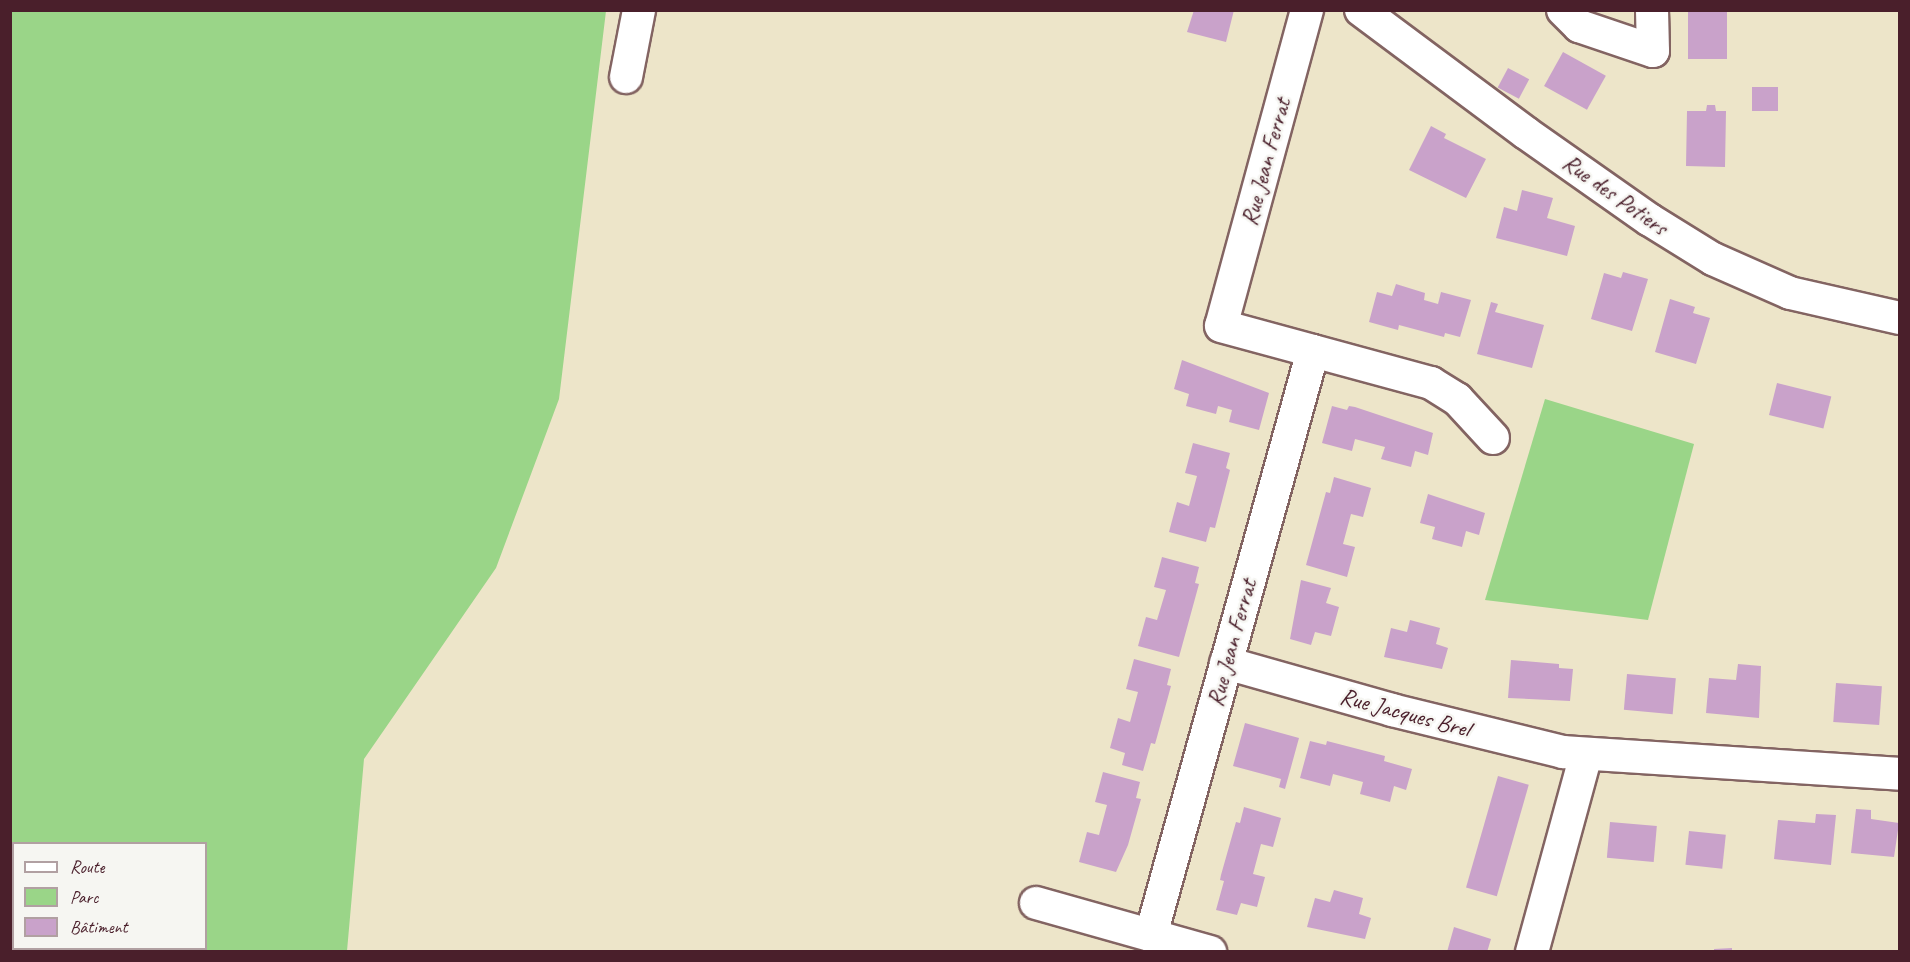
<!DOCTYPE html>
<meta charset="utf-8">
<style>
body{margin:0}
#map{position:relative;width:1910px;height:962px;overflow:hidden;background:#ede5c9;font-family:Caveat,sans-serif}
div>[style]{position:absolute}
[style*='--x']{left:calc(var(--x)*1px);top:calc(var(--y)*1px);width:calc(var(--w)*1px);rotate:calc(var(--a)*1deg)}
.green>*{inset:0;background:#9ad588}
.building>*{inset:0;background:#c9a2ca;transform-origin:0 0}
.roads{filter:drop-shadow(2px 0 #836462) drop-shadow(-2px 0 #836462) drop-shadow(0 2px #836462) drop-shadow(0 -2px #836462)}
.minor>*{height:32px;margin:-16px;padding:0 16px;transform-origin:16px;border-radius:16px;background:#fff}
span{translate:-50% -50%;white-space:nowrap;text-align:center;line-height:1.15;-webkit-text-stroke:5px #f6f6f2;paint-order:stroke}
.street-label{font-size:24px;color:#4a1f2b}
.frame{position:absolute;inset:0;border:12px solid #4a1f2b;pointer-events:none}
.legend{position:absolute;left:12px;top:842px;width:195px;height:108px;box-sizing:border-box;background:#f6f6f2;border:2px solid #b1a0a2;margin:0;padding:8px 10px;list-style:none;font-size:18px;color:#4a1f2b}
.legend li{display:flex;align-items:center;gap:12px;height:30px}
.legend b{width:30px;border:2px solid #b1a0a2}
</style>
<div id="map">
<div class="green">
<i style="clip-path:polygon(evenodd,10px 11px,606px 11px,559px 399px,496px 568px,364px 759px,347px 951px,11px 951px,10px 11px,14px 844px,206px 844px,206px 948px,14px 948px,14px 844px)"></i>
<i style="clip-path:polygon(1545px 399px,1694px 444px,1648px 620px,1485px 600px)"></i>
</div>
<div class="building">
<i style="clip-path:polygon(1194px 10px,1234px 10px,1226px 42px,1187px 32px)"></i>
<i style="left:1688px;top:10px;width:39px;height:49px"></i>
<i style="left:1563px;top:52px;width:49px;height:39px;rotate:29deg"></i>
<i style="left:1508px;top:68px;width:24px;height:22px;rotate:28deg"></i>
<i style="left:1752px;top:87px;width:26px;height:24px"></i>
<i style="clip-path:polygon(1707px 105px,1715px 105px,1716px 111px,1726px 111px,1725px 167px,1686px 166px,1687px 111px,1706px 111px)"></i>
<i style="clip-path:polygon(1431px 126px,1446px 134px,1444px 138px,1486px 159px,1466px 198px,1409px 170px)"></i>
<i style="clip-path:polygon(1522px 190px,1553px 198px,1547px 218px,1575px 226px,1567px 256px,1496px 238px,1504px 207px,1517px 211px)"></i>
<i style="clip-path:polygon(1623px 272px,1648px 279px,1632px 331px,1591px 319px,1604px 273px,1621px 278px)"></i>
<i style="clip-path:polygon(1396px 284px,1425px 293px,1424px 300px,1438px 304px,1441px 292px,1471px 300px,1460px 337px,1445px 333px,1444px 337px,1399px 325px,1398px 330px,1369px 322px,1377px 292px,1392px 296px)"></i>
<i style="clip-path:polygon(1670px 299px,1695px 307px,1693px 313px,1710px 318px,1696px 364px,1655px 352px)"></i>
<i style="clip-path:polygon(1491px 302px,1498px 304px,1495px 312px,1544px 325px,1532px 368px,1477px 354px)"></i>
<i style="clip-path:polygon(1182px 360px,1269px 393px,1259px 430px,1229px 422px,1232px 410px,1218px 406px,1216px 414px,1186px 406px,1189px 394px,1174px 389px)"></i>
<i style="left:1777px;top:383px;width:56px;height:33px;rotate:14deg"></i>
<i style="clip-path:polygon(1332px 406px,1347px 410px,1349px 406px,1355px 407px,1433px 433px,1428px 455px,1415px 451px,1411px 467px,1381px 459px,1385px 447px,1355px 439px,1352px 451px,1322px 443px)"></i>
<i style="clip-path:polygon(1193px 443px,1230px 453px,1226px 468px,1230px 470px,1215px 528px,1210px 527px,1206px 542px,1169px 532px,1177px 502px,1189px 506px,1197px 476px,1185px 473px)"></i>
<i style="clip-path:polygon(1334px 477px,1371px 488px,1363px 517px,1351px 514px,1343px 544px,1355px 547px,1347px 577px,1306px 565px,1326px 492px,1330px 493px)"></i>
<i style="clip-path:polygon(1428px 494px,1485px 513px,1479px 535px,1466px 531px,1462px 547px,1432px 539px,1435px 527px,1420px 523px)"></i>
<i style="clip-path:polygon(1162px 557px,1199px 567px,1195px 583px,1199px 584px,1179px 657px,1138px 646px,1146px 617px,1157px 620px,1166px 590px,1154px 587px)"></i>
<i style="clip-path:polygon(1301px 580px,1331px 588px,1326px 603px,1339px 607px,1331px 636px,1315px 632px,1311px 645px,1290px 639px)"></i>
<i style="clip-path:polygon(1410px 620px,1440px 628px,1436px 644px,1448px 648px,1442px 669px,1384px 657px,1391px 628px,1407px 632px)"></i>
<i style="clip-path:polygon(1134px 659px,1171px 669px,1167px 685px,1171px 686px,1157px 737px,1155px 744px,1151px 743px,1143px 771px,1122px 765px,1125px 753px,1110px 748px,1118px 718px,1130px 722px,1138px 692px,1126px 689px)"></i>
<i style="clip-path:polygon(1511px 660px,1559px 664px,1559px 668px,1573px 669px,1570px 701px,1508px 698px)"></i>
<i style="clip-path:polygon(1738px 664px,1761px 666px,1759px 718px,1706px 713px,1709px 678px,1736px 680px)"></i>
<i style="left:1627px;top:674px;width:49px;height:36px;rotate:5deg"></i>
<i style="left:1836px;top:683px;width:46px;height:39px;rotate:4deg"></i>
<i style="clip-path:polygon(1245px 723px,1299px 738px,1285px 789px,1279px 787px,1281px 779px,1233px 766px)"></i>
<i style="clip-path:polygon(1310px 741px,1326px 745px,1327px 741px,1385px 756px,1384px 761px,1412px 769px,1406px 790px,1394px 786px,1390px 802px,1360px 794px,1363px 782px,1333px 774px,1330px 786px,1300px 778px)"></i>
<i style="clip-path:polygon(1103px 772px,1140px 782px,1136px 798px,1141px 799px,1128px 845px,1116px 872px,1079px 862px,1087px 832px,1099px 835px,1107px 805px,1095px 802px)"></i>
<i style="left:1498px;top:776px;width:32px;height:116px;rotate:16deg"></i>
<i style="clip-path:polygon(1244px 807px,1281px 818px,1273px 847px,1261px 844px,1253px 874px,1265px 877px,1257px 907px,1241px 903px,1237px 915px,1216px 910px,1224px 881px,1220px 880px,1221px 875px,1236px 822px,1240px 823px)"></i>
<i style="clip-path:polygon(1856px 809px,1871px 810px,1871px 819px,1899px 823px,1894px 857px,1851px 853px)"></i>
<i style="clip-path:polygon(1816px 814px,1836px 815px,1831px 865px,1774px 859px,1778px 820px,1815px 823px)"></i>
<i style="left:1610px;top:822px;width:47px;height:36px;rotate:5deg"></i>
<i style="left:1689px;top:831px;width:37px;height:34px;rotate:6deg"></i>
<i style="clip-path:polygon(1334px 890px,1363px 898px,1359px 914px,1371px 918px,1365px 939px,1307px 927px,1315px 898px,1330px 902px)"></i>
<i style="clip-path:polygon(1454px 927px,1491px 939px,1487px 952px,1447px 952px)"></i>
<i style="clip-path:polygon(1732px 948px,1732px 952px,1714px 952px,1714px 949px)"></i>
</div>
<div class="roads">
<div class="minor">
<i style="--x:1307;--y:10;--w:327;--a:105.2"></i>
<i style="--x:1221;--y:326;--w:218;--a:15.2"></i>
<i style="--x:1431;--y:383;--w:31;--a:32"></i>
<i style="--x:1457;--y:399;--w:53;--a:47.3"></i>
<i style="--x:1361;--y:10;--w:206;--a:36.7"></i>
<i style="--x:1526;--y:133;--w:151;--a:35.1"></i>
<i style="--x:1650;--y:220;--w:74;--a:31.8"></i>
<i style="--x:1713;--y:259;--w:84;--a:23.8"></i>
<i style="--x:1790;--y:293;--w:113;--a:12.8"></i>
<i style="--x:1563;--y:10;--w:23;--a:45"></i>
<i style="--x:1579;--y:26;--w:78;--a:18.7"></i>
<i style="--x:1653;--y:51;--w:41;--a:-91.4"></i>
<i style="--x:626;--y:77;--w:68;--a:-79"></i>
<i style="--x:1226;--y:663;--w:173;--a:15.8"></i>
<i style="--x:1392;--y:710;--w:176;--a:13.8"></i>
<i style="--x:1563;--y:752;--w:338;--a:3.7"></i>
<i style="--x:1036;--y:903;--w:181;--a:15.7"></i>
<i style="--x:1151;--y:935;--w:606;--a:-74.5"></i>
<i style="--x:1532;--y:952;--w:204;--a:-74.7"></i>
</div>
</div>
<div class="street-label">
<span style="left:1266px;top:162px;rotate:-75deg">Rue Jean Ferrat</span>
<span style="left:1615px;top:195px;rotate:35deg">Rue des Potiers</span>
<span style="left:1232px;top:643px;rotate:-75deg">Rue Jean Ferrat</span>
<span style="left:1405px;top:713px;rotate:15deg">Rue Jacques Brel</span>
</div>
<div class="frame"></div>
<ul class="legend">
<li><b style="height:8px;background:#fff"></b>Route</li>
<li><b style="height:16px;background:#9ad588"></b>Parc</li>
<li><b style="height:16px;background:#c9a2ca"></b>Bâtiment</li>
</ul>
</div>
